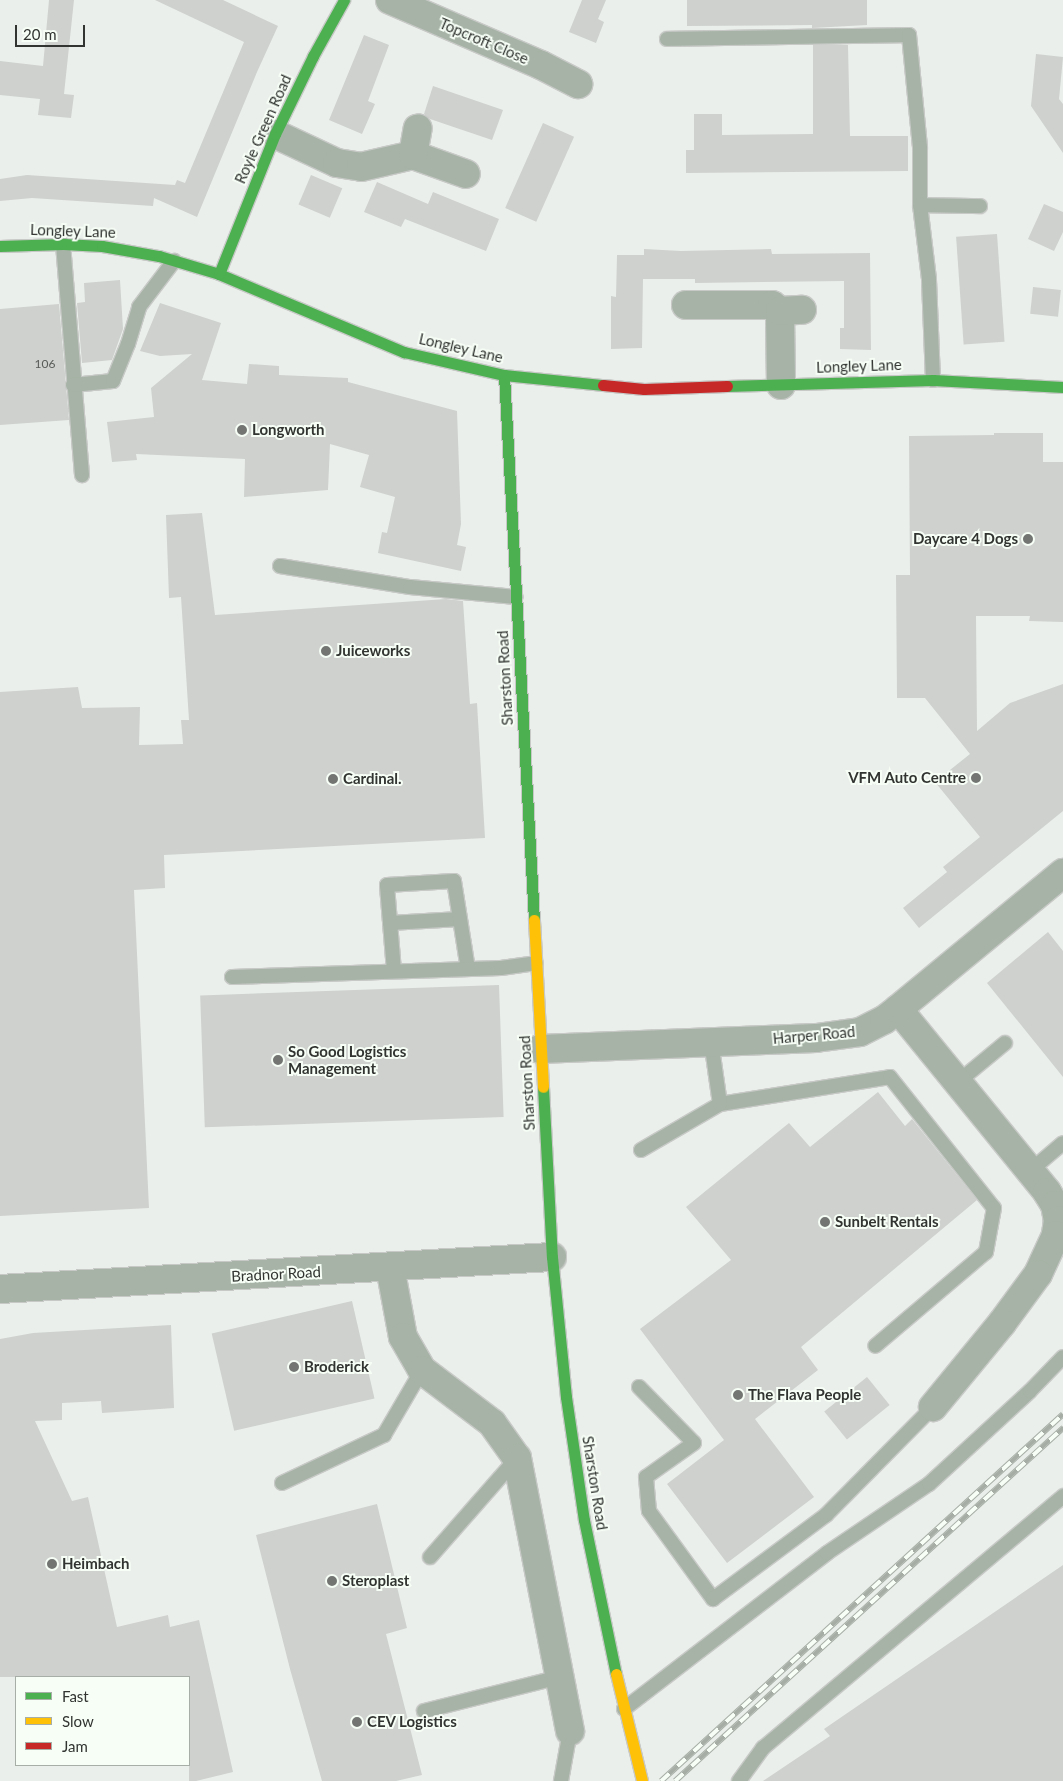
<!DOCTYPE html>
<style>
body{margin:0}
#map{position:relative;width:1063px;height:1781px;overflow:hidden;background:#ebefeb;font-family:Lato,sans-serif}
div>[style]{position:absolute}
[style*='--x']{left:calc(var(--x)*1px);top:calc(var(--y)*1px);width:calc(var(--w)*1px);rotate:calc(var(--a)*1deg)}
.building>*{inset:0;background:#ced1ce;transform-origin:0 0}
.roads{filter:drop-shadow(1px 0 #c7c9c7) drop-shadow(-1px 0 #c7c9c7) drop-shadow(0 1px #c7c9c7) drop-shadow(0 -1px #c7c9c7)}
.lane>*{height:14px;margin:-7px;padding:0 7px;transform-origin:7px;border-radius:7px;background:#a6b3a6}
.street>*{height:28px;margin:-14px;padding:0 14px;transform-origin:14px;border-radius:14px;background:#a6b3a6}
.fast>*{height:11px;margin:-5.5px;padding:0 5.5px;transform-origin:5.5px;border-radius:5.5px;background:#4caf50}
.slow>*{height:11px;margin:-5.5px;padding:0 5.5px;transform-origin:5.5px;border-radius:5.5px;background:#ffc107}
.jam>*{height:11px;margin:-5.5px;padding:0 5.5px;transform-origin:5.5px;border-radius:5.5px;background:#c62828}
.rail>*{height:5.5px;margin-top:-2.75px;transform-origin:0;background:repeating-linear-gradient(90deg,#f6fef6 0 11px,#a5ada5 0 22px);box-sizing:border-box;border-block:1px solid #a5ada5}
.dots>*{width:14px;height:14px;translate:-50% -50%;box-sizing:border-box;border:2px solid #f6fef6;border-radius:50%}
span{translate:-50% -50%;white-space:nowrap;text-align:center;line-height:1.15;-webkit-text-stroke:4px #f6fef6;paint-order:stroke}
.number-label{font-size:12px;color:#585b58}
.number-label span{-webkit-text-stroke-width:0}
.street-label{font-size:15px;color:#313431}
.poi-label{font-size:15px;color:#313431;font-weight:700}
.left{translate:0 -50%;text-align:left}
.right{translate:-100% -50%;text-align:right}
.legend{position:absolute;left:15px;top:1676px;width:175px;height:90px;box-sizing:border-box;background:#f6fef6;border:1px solid #a7ada7;margin:0;padding:6px 9px;list-style:none;font-size:15px;color:#313431}
.legend li{display:flex;align-items:center;gap:10px;height:25px}
.legend b{width:25px;border:1px solid #a7ada7}
.scale{position:absolute;left:15px;top:25px;width:70px;height:22px;box-sizing:border-box;border:2px solid #313431;border-top:0;padding-left:6px;font-size:15px;line-height:18px;white-space:nowrap;color:#313431;-webkit-text-stroke:4px #f6fef6;paint-order:stroke}
</style>
<div id="map">
<div class="building">
<i style="clip-path:polygon(49px 0,74px 0,64px 94px,74px 95px,71px 118px,38px 115px,40px 99px,0 95px,0 61px,43px 66px)"></i>
<i style="clip-path:polygon(155px 0,223px 0,278px 26px,257px 72px,197px 217px,154px 198px,153px 206px,32px 198px,0 201px,0 179px,27px 175px,175px 185px,177px 180px,185px 183px,244px 42px)"></i>
<i style="clip-path:polygon(582px 0,606px 0,598px 19px,604px 22px,596px 43px,569px 32px)"></i>
<i style="clip-path:polygon(687px 0,867px 0,867px 25px,812px 28px,812px 25px,687px 26px)"></i>
<i style="clip-path:polygon(364px 35px,389px 45px,368px 101px,375px 104px,362px 134px,329px 120px)"></i>
<i style="clip-path:polygon(813px 45px,848px 45px,850px 136px,908px 136px,908px 171px,686px 173px,686px 150px,694px 150px,694px 114px,722px 114px,722px 135px,813px 134px)"></i>
<i style="clip-path:polygon(1036px 54px,1063px 57px,1059px 99px,1063px 104px,1063px 153px,1031px 106px)"></i>
<i style="clip-path:polygon(433px 86px,503px 110px,492px 140px,430px 119px,424px 114px)"></i>
<i style="left:543px;top:123px;width:34px;height:93px;rotate:24deg"></i>
<i style="left:311px;top:175px;width:34px;height:32px;rotate:23deg"></i>
<i style="clip-path:polygon(377px 182px,428px 204px,433px 192px,499px 219px,486px 251px,405px 219px,401px 227px,364px 212px)"></i>
<i style="clip-path:polygon(1044px 204px,1063px 212px,1063px 232px,1054px 251px,1028px 239px)"></i>
<i style="left:997px;top:234px;width:108px;height:41px;rotate:86deg"></i>
<i style="clip-path:polygon(644px 249px,681px 251px,771px 249px,772px 254px,870px 253px,871px 350px,840px 349px,840px 328px,844px 328px,844px 281px,695px 283px,695px 279px,643px 279px,642px 348px,611px 349px,611px 296px,616px 297px,617px 255px,644px 255px)"></i>
<i style="clip-path:polygon(120px 280px,123px 329px,112px 360px,82px 363px,77px 303px,85px 302px,84px 283px)"></i>
<i style="left:1033px;top:287px;width:28px;height:27px;rotate:6deg"></i>
<i style="clip-path:polygon(160px 303px,221px 323px,202px 380px,247px 384px,249px 364px,279px 366px,279px 375px,348px 378px,348px 382px,457px 411px,461px 524px,457px 545px,466px 547px,461px 571px,378px 553px,382px 532px,387px 533px,395px 497px,360px 487px,369px 455px,330px 444px,328px 490px,244px 497px,245px 459px,136px 454px,137px 460px,112px 462px,107px 422px,154px 417px,151px 388px,192px 354px,160px 356px,140px 351px)"></i>
<i style="clip-path:polygon(59px 304px,69px 420px,0 425px,0 309px)"></i>
<i style="clip-path:polygon(994px 433px,1043px 433px,1043px 462px,1063px 462px,1063px 622px,1029px 621px,1030px 616px,976px 616px,977px 731px,1010px 703px,1063px 684px,1063px 811px,919px 928px,903px 908px,947px 872px,943px 867px,980px 837px,935px 782px,970px 754px,925px 698px,897px 698px,896px 575px,910px 575px,909px 436px,994px 435px)"></i>
<i style="clip-path:polygon(202px 513px,215px 615px,446px 599px,463px 601px,470px 704px,477px 703px,485px 838px,164px 855px,165px 888px,134px 890px,149px 1208px,0 1216px,0 692px,78px 687px,82px 708px,140px 707px,139px 745px,183px 744px,181px 720px,189px 720px,181px 597px,169px 598px,166px 515px)"></i>
<i style="clip-path:polygon(1048px 932px,1063px 951px,1063px 1077px,987px 983px)"></i>
<i style="left:499px;top:985px;width:132px;height:299px;rotate:88deg"></i>
<i style="clip-path:polygon(878px 1092px,905px 1126px,912px 1119px,977px 1200px,801px 1347px,818px 1370px,755px 1419px,814px 1497px,727px 1563px,667px 1484px,724px 1440px,640px 1329px,731px 1260px,686px 1207px,789px 1123px,810px 1147px)"></i>
<i style="left:352px;top:1301px;width:100px;height:144px;rotate:77deg"></i>
<i style="clip-path:polygon(171px 1325px,174px 1408px,102px 1413px,101px 1401px,62px 1403px,62px 1420px,35px 1421px,72px 1501px,88px 1497px,117px 1627px,168px 1615px,170px 1627px,199px 1620px,233px 1772px,196px 1781px,189px 1781px,189px 1677px,0 1677px,0 1339px,33px 1333px)"></i>
<i style="left:867px;top:1377px;width:36px;height:55px;rotate:51deg"></i>
<i style="clip-path:polygon(377px 1504px,407px 1628px,386px 1634px,422px 1775px,396px 1781px,322px 1781px,290px 1669px,256px 1535px)"></i>
<i style="clip-path:polygon(1063px 1565px,1063px 1781px,763px 1781px,830px 1736px,824px 1729px)"></i>
</div>
<div class="roads">
<div class="lane">
<i style="--x:667;--y:39;--w:242;--a:-0.9"></i>
<i style="--x:909;--y:35;--w:114;--a:84.4"></i>
<i style="--x:920;--y:148;--w:57;--a:90"></i>
<i style="--x:63;--y:244;--w:232;--a:85.3"></i>
<i style="--x:933;--y:380;--w:101;--a:-92.3"></i>
<i style="--x:929;--y:279;--w:75;--a:-96.9"></i>
<i style="--x:920;--y:205;--w:60;--a:1"></i>
<i style="--x:73;--y:385;--w:40;--a:-5.7"></i>
<i style="--x:113;--y:381;--w:40;--a:-68"></i>
<i style="--x:128;--y:344;--w:39;--a:-73"></i>
<i style="--x:139;--y:307;--w:58;--a:-52.7"></i>
<i style="--x:280;--y:566;--w:132;--a:9.2"></i>
<i style="--x:410;--y:587;--w:106;--a:5.4"></i>
<i style="--x:390;--y:923;--w:70;--a:-3.3"></i>
<i style="--x:394;--y:971;--w:86;--a:-94.7"></i>
<i style="--x:387;--y:885;--w:67;--a:-3.4"></i>
<i style="--x:454;--y:881;--w:89;--a:81"></i>
<i style="--x:232;--y:977;--w:269;--a:-1.9"></i>
<i style="--x:501;--y:968;--w:35;--a:-8"></i>
<i style="--x:958;--y:1082;--w:61;--a:-39.7"></i>
<i style="--x:720;--y:1104;--w:172;--a:-9"></i>
<i style="--x:890;--y:1077;--w:167;--a:51.6"></i>
<i style="--x:994;--y:1208;--w:45;--a:100.3"></i>
<i style="--x:986;--y:1252;--w:145;--a:139.7"></i>
<i style="--x:641;--y:1150;--w:91;--a:-30.2"></i>
<i style="--x:720;--y:1104;--w:64;--a:-98.1"></i>
<i style="--x:1030;--y:1171;--w:43;--a:-40.3"></i>
<i style="--x:639;--y:1387;--w:78;--a:45.5"></i>
<i style="--x:694;--y:1443;--w:59;--a:144.7"></i>
<i style="--x:646;--y:1477;--w:34;--a:85"></i>
<i style="--x:649;--y:1511;--w:109;--a:54"></i>
<i style="--x:713;--y:1599;--w:141;--a:-36.6"></i>
<i style="--x:826;--y:1515;--w:152;--a:-45.3"></i>
<i style="--x:282;--y:1483;--w:113;--a:-25.2"></i>
<i style="--x:384;--y:1435;--w:75;--a:-59.7"></i>
<i style="--x:430;--y:1557;--w:132;--a:-48.7"></i>
<i style="--x:624;--y:1709;--w:256;--a:-37.5"></i>
<i style="--x:827;--y:1553;--w:123;--a:-34.1"></i>
<i style="--x:929;--y:1484;--w:137;--a:-42.6"></i>
<i style="--x:1030;--y:1391;--w:47;--a:-45.9"></i>
<i style="--x:424;--y:1711;--w:139;--a:-14.1"></i>
<i style="--x:561;--y:1781;--w:51;--a:-79.8"></i>
<i style="--x:739;--y:1781;--w:41;--a:-54"></i>
<i style="--x:763;--y:1748;--w:392;--a:-40"></i>
</div>
<div class="street">
<i style="--x:390;--y:0;--w:164;--a:23.3"></i>
<i style="--x:541;--y:65;--w:42;--a:27.2"></i>
<i style="--x:275;--y:134;--w:68;--a:25.1"></i>
<i style="--x:337;--y:163;--w:24;--a:9"></i>
<i style="--x:361;--y:167;--w:53;--a:-13"></i>
<i style="--x:413;--y:155;--w:56;--a:19.7"></i>
<i style="--x:413;--y:155;--w:27;--a:-80"></i>
<i style="--x:686;--y:305;--w:86;--a:0"></i>
<i style="--x:772;--y:305;--w:10;--a:37"></i>
<i style="--x:781;--y:385;--w:74;--a:-90.8"></i>
<i style="--x:780;--y:311;--w:22;--a:-3"></i>
<i style="--x:898;--y:1009;--w:236;--a:50.8"></i>
<i style="--x:1047;--y:1192;--w:15;--a:58"></i>
<i style="--x:1055;--y:1205;--w:15;--a:79"></i>
<i style="--x:1058;--y:1220;--w:15;--a:98"></i>
<i style="--x:1056;--y:1235;--w:43;--a:114.8"></i>
<i style="--x:1038;--y:1274;--w:61;--a:126.3"></i>
<i style="--x:1002;--y:1323;--w:109;--a:129.4"></i>
<i style="--x:540;--y:1049;--w:276;--a:-2.3"></i>
<i style="--x:816;--y:1038;--w:44;--a:-7.8"></i>
<i style="--x:860;--y:1032;--w:27;--a:-27"></i>
<i style="--x:884;--y:1020;--w:18;--a:-38"></i>
<i style="--x:898;--y:1009;--w:214;--a:-39.5"></i>
<i style="--x:390;--y:1267;--w:71;--a:79.5"></i>
<i style="--x:403;--y:1337;--w:38;--a:60"></i>
<i style="--x:422;--y:1370;--w:88;--a:37.1"></i>
<i style="--x:492;--y:1423;--w:43;--a:54.5"></i>
<i style="--x:517;--y:1458;--w:278;--a:79"></i>
<i style="--x:0;--y:1289;--w:553;--a:-3.32"></i>
</div>
<div class="fast">
<i style="--x:0;--y:246;--w:63;--a:-1.8"></i>
<i style="--x:63;--y:244;--w:39;--a:3"></i>
<i style="--x:102;--y:246;--w:58;--a:10"></i>
<i style="--x:159;--y:256;--w:63;--a:16.7"></i>
<i style="--x:219;--y:274;--w:201;--a:22.9"></i>
<i style="--x:404;--y:352;--w:103;--a:13"></i>
<i style="--x:504;--y:375;--w:100;--a:5.8"></i>
<i style="--x:219;--y:274;--w:151;--a:-68.2"></i>
<i style="--x:275;--y:134;--w:87;--a:-64"></i>
<i style="--x:313;--y:56;--w:64;--a:-61"></i>
<i style="--x:504;--y:375;--w:546;--a:86.85"></i>
<i style="--x:727;--y:386;--w:206;--a:-1.7"></i>
<i style="--x:933;--y:380;--w:130;--a:3.1"></i>
<i style="--x:543;--y:1087;--w:170;--a:87"></i>
<i style="--x:552;--y:1257;--w:141;--a:84.3"></i>
<i style="--x:566;--y:1397;--w:124;--a:81.7"></i>
<i style="--x:584;--y:1520;--w:157;--a:78.3"></i>
</div>
<div class="slow">
<i style="--x:534;--y:920;--w:167;--a:86.9"></i>
<i style="--x:616;--y:1674;--w:110;--a:76.3"></i>
</div>
<div class="jam">
<i style="--x:603;--y:385;--w:41;--a:5.6"></i>
<i style="--x:644;--y:389;--w:83;--a:-2.1"></i>
</div>
</div>
<div class="rail">
<i style="--x:661;--y:1781;--w:544;--a:-42.39"></i>
<i style="--x:675;--y:1781;--w:525;--a:-42.3"></i>
</div>
<div class="dots">
<i style="left:242px;top:430px;background:#727572"></i>
<i style="left:1028px;top:539px;background:#727572"></i>
<i style="left:326px;top:651px;background:#727572"></i>
<i style="left:976px;top:778px;background:#727572"></i>
<i style="left:333px;top:779px;background:#727572"></i>
<i style="left:278px;top:1060px;background:#727572"></i>
<i style="left:825px;top:1222px;background:#727572"></i>
<i style="left:294px;top:1367px;background:#727572"></i>
<i style="left:738px;top:1395px;background:#727572"></i>
<i style="left:52px;top:1564px;background:#727572"></i>
<i style="left:332px;top:1581px;background:#727572"></i>
<i style="left:357px;top:1722px;background:#727572"></i>
</div>
<div class="number-label">
<span style="left:45px;top:364px">106</span>
</div>
<div class="street-label">
<span style="left:484px;top:41px;rotate:23deg">Topcroft Close</span>
<span style="left:263px;top:129px;rotate:-66deg">Royle Green Road</span>
<span style="left:73px;top:231px;rotate:2deg">Longley Lane</span>
<span style="left:461px;top:348px;rotate:13deg">Longley Lane</span>
<span style="left:859px;top:366px;rotate:-2deg">Longley Lane</span>
<span style="left:505px;top:678px;rotate:-93deg">Sharston Road</span>
<span style="left:814px;top:1035px;rotate:-5deg">Harper Road</span>
<span style="left:527px;top:1083px;rotate:-93deg">Sharston Road</span>
<span style="left:276px;top:1274px;rotate:-3deg">Bradnor Road</span>
<span style="left:595px;top:1483px;rotate:81deg">Sharston Road</span>
</div>
<div class="poi-label">
<span class="left" style="left:252px;top:430px">Longworth</span>
<span class="right" style="left:1018px;top:539px">Daycare 4 Dogs</span>
<span class="left" style="left:336px;top:651px">Juiceworks</span>
<span class="right" style="left:966px;top:778px">VFM Auto Centre</span>
<span class="left" style="left:343px;top:779px">Cardinal.</span>
<span class="left" style="left:288px;top:1060px">So Good Logistics<br>Management</span>
<span class="left" style="left:835px;top:1222px">Sunbelt Rentals</span>
<span class="left" style="left:304px;top:1367px">Broderick</span>
<span class="left" style="left:748px;top:1395px">The Flava People</span>
<span class="left" style="left:62px;top:1564px">Heimbach</span>
<span class="left" style="left:342px;top:1581px">Steroplast</span>
<span class="left" style="left:367px;top:1722px">CEV Logistics</span>
</div>
<ul class="legend">
<li><b style="height:6px;background:#4caf50"></b>Fast</li>
<li><b style="height:6px;background:#ffc107"></b>Slow</li>
<li><b style="height:6px;background:#c62828"></b>Jam</li>
</ul>
<div class="scale">20 m</div>
</div>
